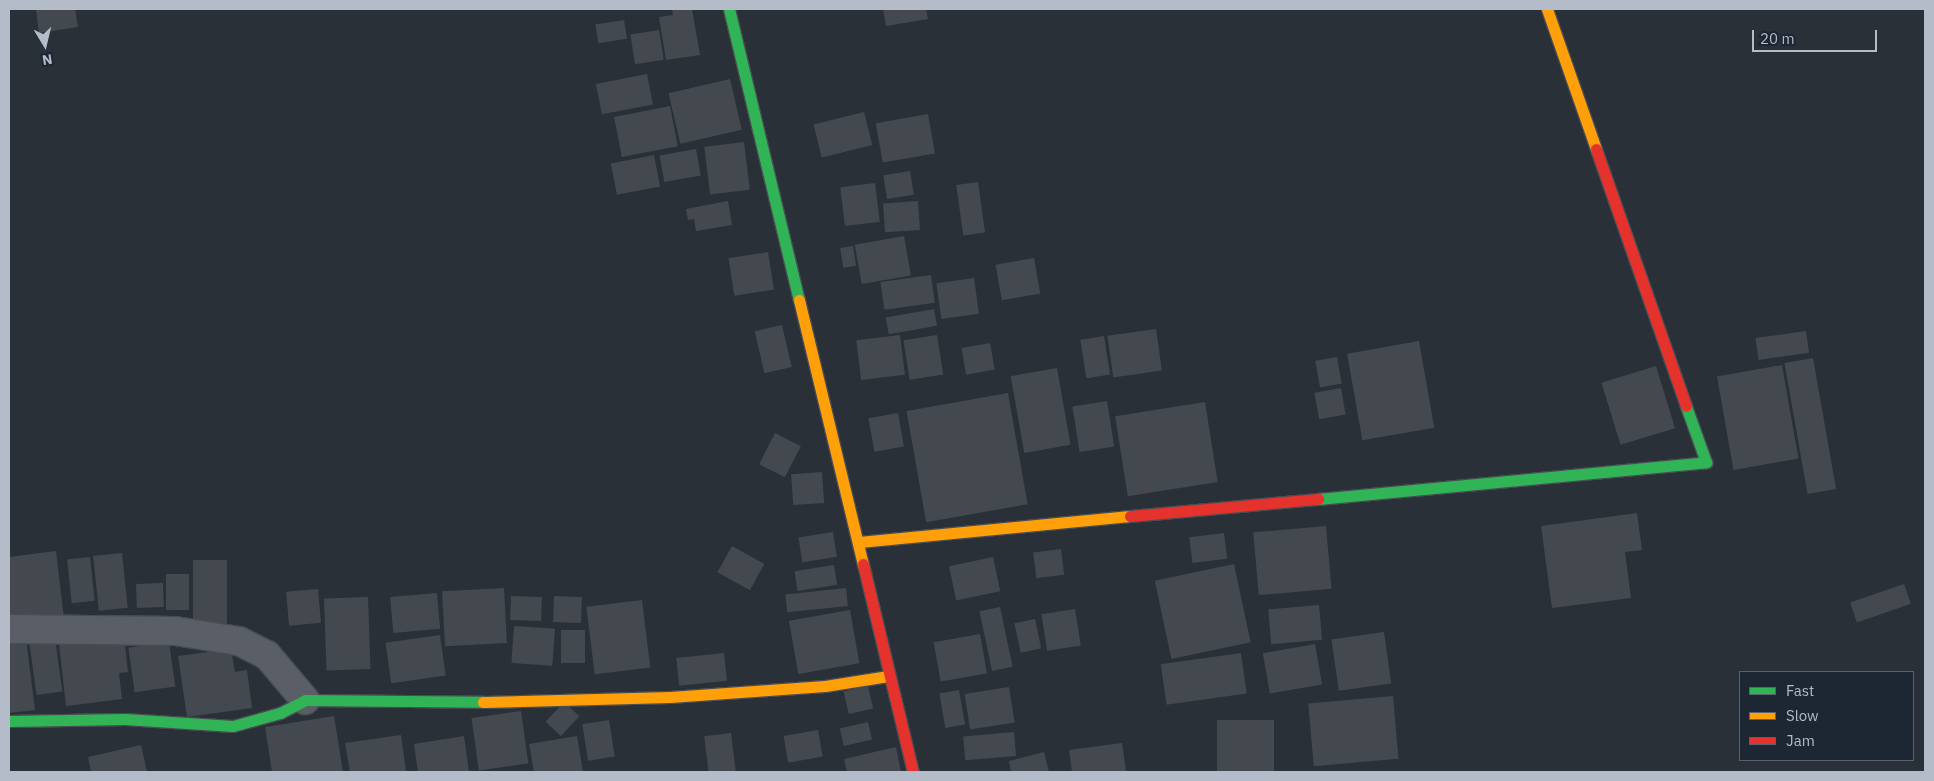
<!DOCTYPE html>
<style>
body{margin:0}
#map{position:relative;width:1934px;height:781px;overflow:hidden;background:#2a3038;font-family:"IBM Plex Sans",sans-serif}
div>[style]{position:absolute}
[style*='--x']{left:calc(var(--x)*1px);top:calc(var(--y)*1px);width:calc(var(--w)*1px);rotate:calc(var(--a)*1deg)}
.building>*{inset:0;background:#444950;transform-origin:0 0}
.roads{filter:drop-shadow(1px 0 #484c53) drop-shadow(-1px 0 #484c53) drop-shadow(0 1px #484c53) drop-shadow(0 -1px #484c53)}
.street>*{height:28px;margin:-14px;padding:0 14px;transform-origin:14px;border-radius:14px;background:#5a5e66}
.fast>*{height:11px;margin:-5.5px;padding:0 5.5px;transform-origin:5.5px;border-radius:5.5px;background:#30b455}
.slow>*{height:11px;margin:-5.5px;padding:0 5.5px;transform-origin:5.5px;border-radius:5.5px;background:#ff9f0a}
.jam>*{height:11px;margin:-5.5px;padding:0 5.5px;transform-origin:5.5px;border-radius:5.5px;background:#e5322d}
span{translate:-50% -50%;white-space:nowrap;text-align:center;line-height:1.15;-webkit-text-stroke:4px #1d2633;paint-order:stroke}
.frame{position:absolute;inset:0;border:10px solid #b4bcc9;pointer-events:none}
.legend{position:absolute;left:1739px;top:671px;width:175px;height:90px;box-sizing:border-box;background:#1d2633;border:1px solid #59626f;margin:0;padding:6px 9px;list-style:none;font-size:15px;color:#b4bcc9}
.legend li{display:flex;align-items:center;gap:10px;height:25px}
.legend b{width:25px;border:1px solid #59626f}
.north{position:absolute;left:20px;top:20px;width:50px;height:50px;-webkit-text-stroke:4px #1d2633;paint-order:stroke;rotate:171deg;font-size:14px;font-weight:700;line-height:20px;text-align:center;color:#b4bcc9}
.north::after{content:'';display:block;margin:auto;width:18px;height:22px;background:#b4bcc9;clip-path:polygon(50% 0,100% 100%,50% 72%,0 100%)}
.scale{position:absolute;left:1752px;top:30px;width:125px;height:22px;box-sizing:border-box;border:2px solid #b4bcc9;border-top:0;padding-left:6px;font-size:15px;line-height:18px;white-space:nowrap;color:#b4bcc9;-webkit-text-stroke:4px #1d2633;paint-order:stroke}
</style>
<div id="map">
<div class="building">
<i style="clip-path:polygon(36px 9px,75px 9px,78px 27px,39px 33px)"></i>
<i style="clip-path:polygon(672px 9px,692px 9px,700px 55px,666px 60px,659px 17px,673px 15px)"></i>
<i style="clip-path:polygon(883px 9px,926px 9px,928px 19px,886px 26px)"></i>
<i style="left:624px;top:20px;width:19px;height:29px;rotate:81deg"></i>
<i style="left:659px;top:30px;width:30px;height:29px;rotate:81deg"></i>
<i style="left:647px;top:74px;width:31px;height:52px;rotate:79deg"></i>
<i style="left:730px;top:79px;width:52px;height:63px;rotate:77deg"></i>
<i style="left:670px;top:106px;width:41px;height:57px;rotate:79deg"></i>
<i style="left:864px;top:112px;width:34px;height:52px;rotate:76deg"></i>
<i style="left:928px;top:114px;width:40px;height:53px;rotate:80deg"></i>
<i style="left:744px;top:142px;width:48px;height:40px;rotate:83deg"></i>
<i style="left:696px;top:149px;width:27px;height:37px;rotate:80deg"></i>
<i style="left:654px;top:155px;width:32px;height:44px;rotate:79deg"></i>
<i style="left:910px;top:171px;width:24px;height:27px;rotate:81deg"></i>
<i style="left:978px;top:182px;width:51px;height:22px;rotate:82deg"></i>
<i style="left:875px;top:183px;width:39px;height:35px;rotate:83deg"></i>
<i style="clip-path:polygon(728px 201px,732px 225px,696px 231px,694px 219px,688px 220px,686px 209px)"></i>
<i style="left:918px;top:201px;width:29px;height:35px;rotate:86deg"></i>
<i style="left:904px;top:236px;width:40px;height:50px;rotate:80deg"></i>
<i style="left:853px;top:246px;width:20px;height:13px;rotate:81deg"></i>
<i style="left:768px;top:252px;width:38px;height:40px;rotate:81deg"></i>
<i style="left:1034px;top:258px;width:36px;height:39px;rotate:80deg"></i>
<i style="left:931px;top:275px;width:28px;height:51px;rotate:82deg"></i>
<i style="left:974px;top:278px;width:36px;height:38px;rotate:82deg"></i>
<i style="left:934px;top:309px;width:17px;height:49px;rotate:80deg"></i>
<i style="left:782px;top:325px;width:43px;height:28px;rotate:77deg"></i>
<i style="left:1156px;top:329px;width:42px;height:49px;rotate:82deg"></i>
<i style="left:1806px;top:331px;width:22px;height:51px;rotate:82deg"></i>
<i style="left:900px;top:335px;width:40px;height:44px;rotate:83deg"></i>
<i style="left:937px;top:335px;width:40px;height:34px;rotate:81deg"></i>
<i style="left:1104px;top:336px;width:39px;height:24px;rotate:81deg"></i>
<i style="left:1419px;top:341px;width:88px;height:73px;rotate:80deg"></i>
<i style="left:990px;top:343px;width:27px;height:29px;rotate:80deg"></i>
<i style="left:1337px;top:357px;width:27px;height:22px;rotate:80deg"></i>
<i style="left:1813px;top:358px;width:133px;height:29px;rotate:80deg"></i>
<i style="left:1782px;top:365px;width:95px;height:66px;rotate:80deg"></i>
<i style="left:1656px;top:366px;width:65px;height:57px;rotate:73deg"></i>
<i style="left:1057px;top:368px;width:78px;height:47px;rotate:80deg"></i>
<i style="left:1341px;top:388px;width:27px;height:27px;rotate:80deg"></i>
<i style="left:1008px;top:393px;width:113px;height:103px;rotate:80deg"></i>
<i style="left:1107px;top:401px;width:46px;height:35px;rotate:81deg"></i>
<i style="left:1205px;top:402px;width:81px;height:91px;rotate:81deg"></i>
<i style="left:898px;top:413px;width:34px;height:30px;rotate:80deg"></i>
<i style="left:775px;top:433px;width:29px;height:35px;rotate:27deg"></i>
<i style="left:822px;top:472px;width:31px;height:31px;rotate:86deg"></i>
<i style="clip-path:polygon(1637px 513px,1642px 550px,1625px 552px,1631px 598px,1552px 608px,1541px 526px)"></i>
<i style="left:1326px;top:526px;width:63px;height:73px;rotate:85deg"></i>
<i style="left:833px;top:532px;width:25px;height:35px;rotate:81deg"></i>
<i style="left:1224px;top:533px;width:26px;height:35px;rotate:83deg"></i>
<i style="left:732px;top:546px;width:37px;height:30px;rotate:29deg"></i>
<i style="left:1061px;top:549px;width:26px;height:28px;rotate:83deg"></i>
<i style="clip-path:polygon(56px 551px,64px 619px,9px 626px,9px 557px)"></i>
<i style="left:122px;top:553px;width:55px;height:29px;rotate:84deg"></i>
<i style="left:90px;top:557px;width:44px;height:23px;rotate:84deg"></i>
<i style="left:993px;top:557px;width:35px;height:45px;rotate:78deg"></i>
<i style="left:193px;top:560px;width:34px;height:72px"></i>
<i style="left:1234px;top:564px;width:80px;height:81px;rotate:78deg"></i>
<i style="left:834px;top:565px;width:20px;height:40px;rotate:81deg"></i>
<i style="left:166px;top:574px;width:23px;height:36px"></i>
<i style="left:163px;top:583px;width:24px;height:27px;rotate:88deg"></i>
<i style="left:1904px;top:584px;width:21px;height:57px;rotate:71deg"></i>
<i style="left:504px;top:588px;width:55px;height:62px;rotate:87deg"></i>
<i style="left:846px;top:588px;width:18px;height:61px;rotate:84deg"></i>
<i style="left:318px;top:589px;width:34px;height:32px;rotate:85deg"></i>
<i style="left:437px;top:593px;width:36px;height:47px;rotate:85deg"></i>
<i style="left:511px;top:596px;width:31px;height:24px;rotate:2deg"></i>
<i style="left:554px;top:596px;width:28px;height:26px;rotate:2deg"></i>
<i style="left:368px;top:597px;width:72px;height:44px;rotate:88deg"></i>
<i style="left:642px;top:600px;width:68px;height:56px;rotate:83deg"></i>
<i style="left:1319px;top:605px;width:35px;height:51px;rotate:85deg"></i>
<i style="left:1000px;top:607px;width:61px;height:21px;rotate:78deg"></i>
<i style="left:1075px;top:609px;width:37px;height:34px;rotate:81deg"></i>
<i style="left:850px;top:610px;width:54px;height:62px;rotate:80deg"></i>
<i style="left:1035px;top:619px;width:30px;height:21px;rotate:78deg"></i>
<i style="left:514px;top:626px;width:41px;height:37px;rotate:4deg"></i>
<i style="left:561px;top:630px;width:24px;height:33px"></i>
<i style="left:1384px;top:632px;width:52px;height:53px;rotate:82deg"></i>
<i style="left:980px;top:634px;width:40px;height:47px;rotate:80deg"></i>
<i style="left:440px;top:635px;width:41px;height:55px;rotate:82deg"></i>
<i style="clip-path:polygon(124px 636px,128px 672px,119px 673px,122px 699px,66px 706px,59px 644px)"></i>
<i style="clip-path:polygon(26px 639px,35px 710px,9px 713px,9px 641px)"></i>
<i style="left:55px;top:639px;width:53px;height:26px;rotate:82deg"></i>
<i style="left:169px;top:642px;width:45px;height:41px;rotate:82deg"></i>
<i style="left:1315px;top:644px;width:41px;height:53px;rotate:80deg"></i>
<i style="clip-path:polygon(231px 649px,235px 672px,247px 670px,252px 708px,187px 717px,178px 656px)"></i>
<i style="left:724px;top:653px;width:28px;height:48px;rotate:84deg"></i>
<i style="left:1241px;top:653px;width:41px;height:81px;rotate:82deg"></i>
<i style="left:868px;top:686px;width:23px;height:25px;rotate:77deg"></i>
<i style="left:1009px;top:687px;width:36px;height:45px;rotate:81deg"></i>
<i style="left:959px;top:690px;width:35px;height:20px;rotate:80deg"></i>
<i style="left:1393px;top:696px;width:63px;height:85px;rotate:85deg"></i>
<i style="left:564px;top:702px;width:21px;height:27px;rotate:43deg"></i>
<i style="left:521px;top:711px;width:53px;height:50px;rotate:82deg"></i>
<i style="clip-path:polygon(334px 716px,343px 772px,272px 772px,265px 727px)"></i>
<i style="left:609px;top:720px;width:37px;height:27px;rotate:81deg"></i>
<i style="left:1274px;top:720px;width:52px;height:57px;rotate:90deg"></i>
<i style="left:868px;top:722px;width:18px;height:29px;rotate:77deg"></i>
<i style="left:818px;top:730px;width:27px;height:35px;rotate:80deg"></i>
<i style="left:1014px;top:732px;width:24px;height:51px;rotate:85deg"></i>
<i style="left:731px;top:733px;width:39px;height:27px;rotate:83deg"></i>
<i style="clip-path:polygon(401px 735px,406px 772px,350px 772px,345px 743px)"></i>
<i style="clip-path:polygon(464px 736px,469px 772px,418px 772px,414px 744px)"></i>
<i style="clip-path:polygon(577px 736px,583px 772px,534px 772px,529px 744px)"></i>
<i style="clip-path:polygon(1122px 743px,1126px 772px,1072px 772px,1069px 750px)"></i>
<i style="clip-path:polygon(141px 745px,147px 772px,91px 772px,88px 757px)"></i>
<i style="clip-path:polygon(896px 747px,901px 772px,847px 772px,844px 759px)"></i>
<i style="clip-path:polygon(1044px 752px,1049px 772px,1011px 772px,1009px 761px)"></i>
</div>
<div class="roads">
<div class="street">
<i style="--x:9;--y:629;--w:166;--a:0.7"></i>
<i style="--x:175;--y:631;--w:65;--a:8.9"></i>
<i style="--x:239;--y:641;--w:31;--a:27"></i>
<i style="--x:267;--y:655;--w:59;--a:49.8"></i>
</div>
<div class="fast">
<i style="--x:729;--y:9;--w:299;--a:76.5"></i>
<i style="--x:1318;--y:499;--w:390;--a:-5.4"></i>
<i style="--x:1706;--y:462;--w:59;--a:-109.7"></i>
<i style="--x:9;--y:721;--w:116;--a:-1"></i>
<i style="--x:125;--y:719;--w:108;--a:3.7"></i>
<i style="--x:233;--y:726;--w:49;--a:-15.5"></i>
<i style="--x:280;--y:713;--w:28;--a:-27"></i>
<i style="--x:305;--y:700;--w:178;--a:0.6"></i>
</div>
<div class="slow">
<i style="--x:1547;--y:9;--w:148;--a:70.7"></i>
<i style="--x:799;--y:300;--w:272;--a:76.4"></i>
<i style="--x:859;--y:542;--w:272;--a:-5.5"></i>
<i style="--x:483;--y:702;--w:187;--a:-1.5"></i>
<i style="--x:670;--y:697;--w:155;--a:-4.1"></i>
<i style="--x:825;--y:686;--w:64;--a:-9"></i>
</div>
<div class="jam">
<i style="--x:1596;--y:149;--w:272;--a:70.7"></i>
<i style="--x:1130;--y:516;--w:189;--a:-5.2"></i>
<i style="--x:863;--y:564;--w:214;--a:76.5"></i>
</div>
</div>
<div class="frame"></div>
<ul class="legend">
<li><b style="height:6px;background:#30b455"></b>Fast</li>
<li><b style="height:6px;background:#ff9f0a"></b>Slow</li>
<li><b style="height:6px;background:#e5322d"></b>Jam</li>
</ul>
<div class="north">N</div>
<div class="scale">20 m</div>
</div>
